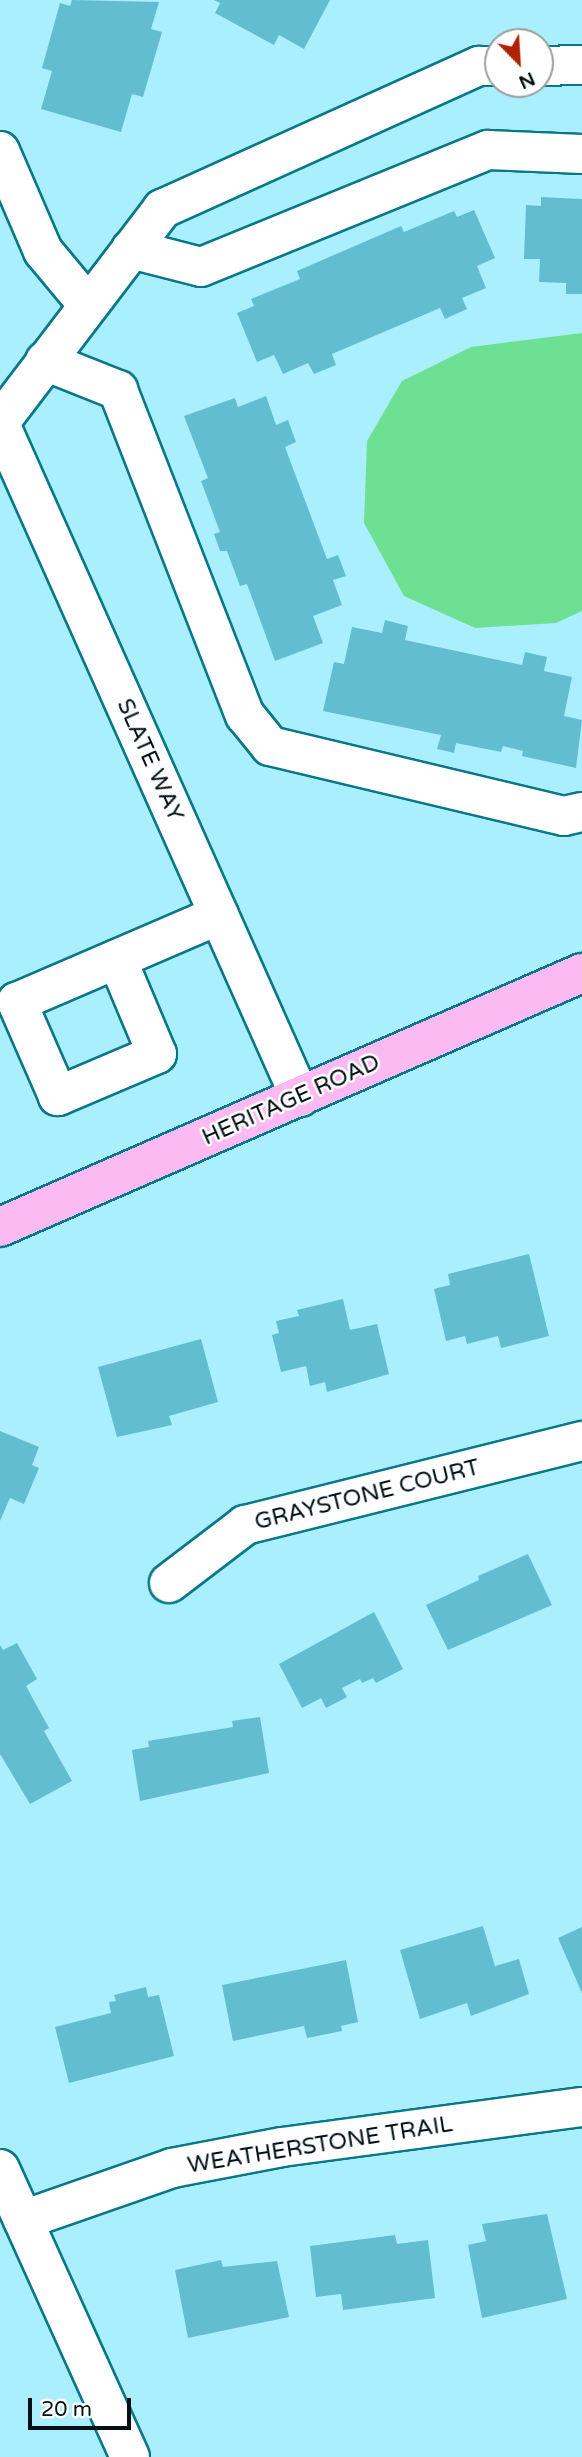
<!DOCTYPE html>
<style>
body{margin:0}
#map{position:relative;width:582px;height:2457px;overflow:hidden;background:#aaeffe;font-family:"Varela Round",sans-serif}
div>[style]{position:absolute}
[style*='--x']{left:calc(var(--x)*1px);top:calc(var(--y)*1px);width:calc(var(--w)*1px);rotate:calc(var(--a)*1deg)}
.water>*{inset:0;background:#6de094}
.building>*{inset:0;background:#63bdd0}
.roads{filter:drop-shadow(2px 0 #097789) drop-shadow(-2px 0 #097789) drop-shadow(0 2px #097789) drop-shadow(0 -2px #097789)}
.minor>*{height:38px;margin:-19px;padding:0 19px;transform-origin:19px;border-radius:19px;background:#fff}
.major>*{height:38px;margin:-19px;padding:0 19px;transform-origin:19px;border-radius:19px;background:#fbbaf1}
span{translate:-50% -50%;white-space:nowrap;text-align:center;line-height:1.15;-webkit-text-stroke:5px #fff;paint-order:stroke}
.street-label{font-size:23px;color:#001014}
.north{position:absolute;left:484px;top:28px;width:70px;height:70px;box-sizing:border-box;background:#fff;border:2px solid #999fa1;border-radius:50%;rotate:156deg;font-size:19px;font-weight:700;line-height:28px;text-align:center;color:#001014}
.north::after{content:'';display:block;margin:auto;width:24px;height:32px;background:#af2203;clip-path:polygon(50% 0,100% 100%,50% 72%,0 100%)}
.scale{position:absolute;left:28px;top:2398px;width:103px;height:32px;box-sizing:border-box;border:4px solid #001014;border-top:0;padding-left:9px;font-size:21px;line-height:24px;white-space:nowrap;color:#001014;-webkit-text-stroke:5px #fff;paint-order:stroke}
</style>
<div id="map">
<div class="water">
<i style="clip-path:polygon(582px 333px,582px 611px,556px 623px,475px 628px,404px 596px,364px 523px,367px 441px,402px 381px,471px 347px)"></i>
</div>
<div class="building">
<i style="clip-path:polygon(72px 0,159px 2px,151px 29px,162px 32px,143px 97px,132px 94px,121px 132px,41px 109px,52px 71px,42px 68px,60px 3px,70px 6px)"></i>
<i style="clip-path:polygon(214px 0,330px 0,304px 49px,279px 35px,274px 45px,215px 13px,220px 3px)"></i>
<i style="clip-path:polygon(541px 197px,582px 199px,582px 294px,566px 294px,566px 283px,539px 282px,540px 259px,524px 259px,526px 205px,541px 206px)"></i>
<i style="clip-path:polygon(474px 210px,495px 258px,477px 266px,486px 288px,462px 298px,467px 309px,445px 319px,440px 308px,332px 354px,336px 365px,314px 374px,308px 363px,283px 374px,274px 355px,257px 362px,237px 313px,254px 306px,251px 299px,300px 279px,297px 271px,401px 226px,404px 232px,454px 211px,457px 217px)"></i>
<i style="clip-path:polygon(266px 396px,276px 425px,288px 420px,296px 442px,285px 447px,327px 559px,338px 555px,346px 576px,333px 580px,342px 605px,313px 616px,323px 643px,275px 661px,247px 584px,240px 586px,227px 551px,220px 551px,214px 534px,220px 532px,201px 481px,208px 478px,184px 416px,235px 398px,238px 407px)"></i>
<i style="clip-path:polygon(385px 620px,408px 626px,405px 640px,522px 665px,525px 652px,547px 657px,544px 671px,572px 677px,564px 716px,582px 720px,576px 768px,522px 756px,523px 751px,503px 746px,501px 752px,456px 743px,454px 753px,446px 751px,437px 749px,441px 735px,323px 711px,334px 662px,344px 664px,352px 627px,382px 633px)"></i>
<i style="clip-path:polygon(529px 1254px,549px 1336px,501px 1348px,498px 1336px,467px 1344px,465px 1336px,446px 1341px,434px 1289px,450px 1285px,448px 1274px)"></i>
<i style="clip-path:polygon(343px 1299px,350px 1330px,377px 1324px,389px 1374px,327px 1392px,325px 1382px,310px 1386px,306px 1366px,281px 1372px,272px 1335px,279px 1333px,276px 1321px,299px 1316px,297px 1310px)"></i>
<i style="clip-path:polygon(201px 1339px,218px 1402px,169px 1416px,172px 1425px,117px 1437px,98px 1367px)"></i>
<i style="clip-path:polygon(0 1431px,39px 1447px,32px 1465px,39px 1468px,24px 1504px,10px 1498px,0 1521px)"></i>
<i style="clip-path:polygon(528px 1554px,552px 1605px,448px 1650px,426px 1605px,479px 1580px,478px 1576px)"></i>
<i style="clip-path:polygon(374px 1612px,403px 1669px,376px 1683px,373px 1678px,362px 1683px,360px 1679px,342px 1688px,347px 1697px,326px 1708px,321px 1698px,302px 1708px,279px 1664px)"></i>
<i style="clip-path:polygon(17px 1643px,37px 1679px,26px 1686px,49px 1728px,44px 1731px,72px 1781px,30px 1804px,0 1754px,0 1645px,3px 1650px)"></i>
<i style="clip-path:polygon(260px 1717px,269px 1773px,140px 1801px,132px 1750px,149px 1747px,148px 1741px,233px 1727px,232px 1721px)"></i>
<i style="clip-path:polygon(483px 1926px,495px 1966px,519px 1959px,529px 1994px,471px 2016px,467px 2003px,420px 2019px,400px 1950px)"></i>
<i style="clip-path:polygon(582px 1927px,582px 1993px,558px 1938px)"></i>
<i style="clip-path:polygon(346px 1960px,358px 2022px,341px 2026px,342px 2031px,307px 2038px,304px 2026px,233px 2041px,222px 1985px)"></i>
<i style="clip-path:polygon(146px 1987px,148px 1997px,159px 1995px,174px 2056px,69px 2083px,55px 2027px,111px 2013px,109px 2002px,116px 2001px,114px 1995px)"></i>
<i style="clip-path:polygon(547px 2214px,567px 2299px,482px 2318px,468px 2245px,486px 2241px,482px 2224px)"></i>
<i style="clip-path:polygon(395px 2235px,397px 2244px,428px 2240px,435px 2298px,343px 2310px,341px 2294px,316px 2297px,310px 2246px)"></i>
<i style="clip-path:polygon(221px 2260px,223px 2267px,277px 2261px,289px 2317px,188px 2338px,175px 2270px)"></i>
</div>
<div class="roads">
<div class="minor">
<i style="--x:540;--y:66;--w:42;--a:-1.4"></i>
<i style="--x:0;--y:151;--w:109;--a:66.7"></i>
<i style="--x:43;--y:251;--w:70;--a:50.2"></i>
<i style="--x:131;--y:249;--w:72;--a:14.4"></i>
<i style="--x:201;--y:267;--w:310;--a:-22.2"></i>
<i style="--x:488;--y:150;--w:94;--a:2.4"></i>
<i style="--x:45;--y:361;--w:79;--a:21.7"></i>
<i style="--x:118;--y:390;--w:349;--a:68.7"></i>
<i style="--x:245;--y:715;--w:40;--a:51"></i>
<i style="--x:270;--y:746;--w:302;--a:13.4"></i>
<i style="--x:564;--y:816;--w:18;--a:-13"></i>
<i style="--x:0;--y:422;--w:268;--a:-52.7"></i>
<i style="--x:162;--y:209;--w:348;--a:-24.3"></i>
<i style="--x:479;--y:66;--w:19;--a:0"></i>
<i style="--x:0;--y:424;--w:737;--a:65.97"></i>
<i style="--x:117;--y:959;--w:103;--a:67.2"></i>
<i style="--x:157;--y:1054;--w:108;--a:157"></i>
<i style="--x:58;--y:1096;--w:103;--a:-113.6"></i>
<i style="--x:17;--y:1002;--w:220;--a:-23.3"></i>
<i style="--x:169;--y:1583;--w:96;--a:-37.3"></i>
<i style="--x:245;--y:1525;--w:347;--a:-14"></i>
<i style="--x:0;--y:2169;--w:316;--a:65.7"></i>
<i style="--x:23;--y:2220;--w:158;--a:-19.2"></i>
<i style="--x:172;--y:2168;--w:112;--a:-10.8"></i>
<i style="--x:282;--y:2147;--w:303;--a:-7.6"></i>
</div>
<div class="major">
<i style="--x:0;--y:1227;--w:635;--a:-23.58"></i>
</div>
</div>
<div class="street-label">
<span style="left:150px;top:760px;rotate:66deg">SLATE WAY</span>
<span style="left:291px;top:1100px;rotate:-24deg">HERITAGE ROAD</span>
<span style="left:367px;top:1495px;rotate:-14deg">GRAYSTONE COURT</span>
<span style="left:320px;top:2145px;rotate:-9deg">WEATHERSTONE TRAIL</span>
</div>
<div class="north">N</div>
<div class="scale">20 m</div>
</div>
